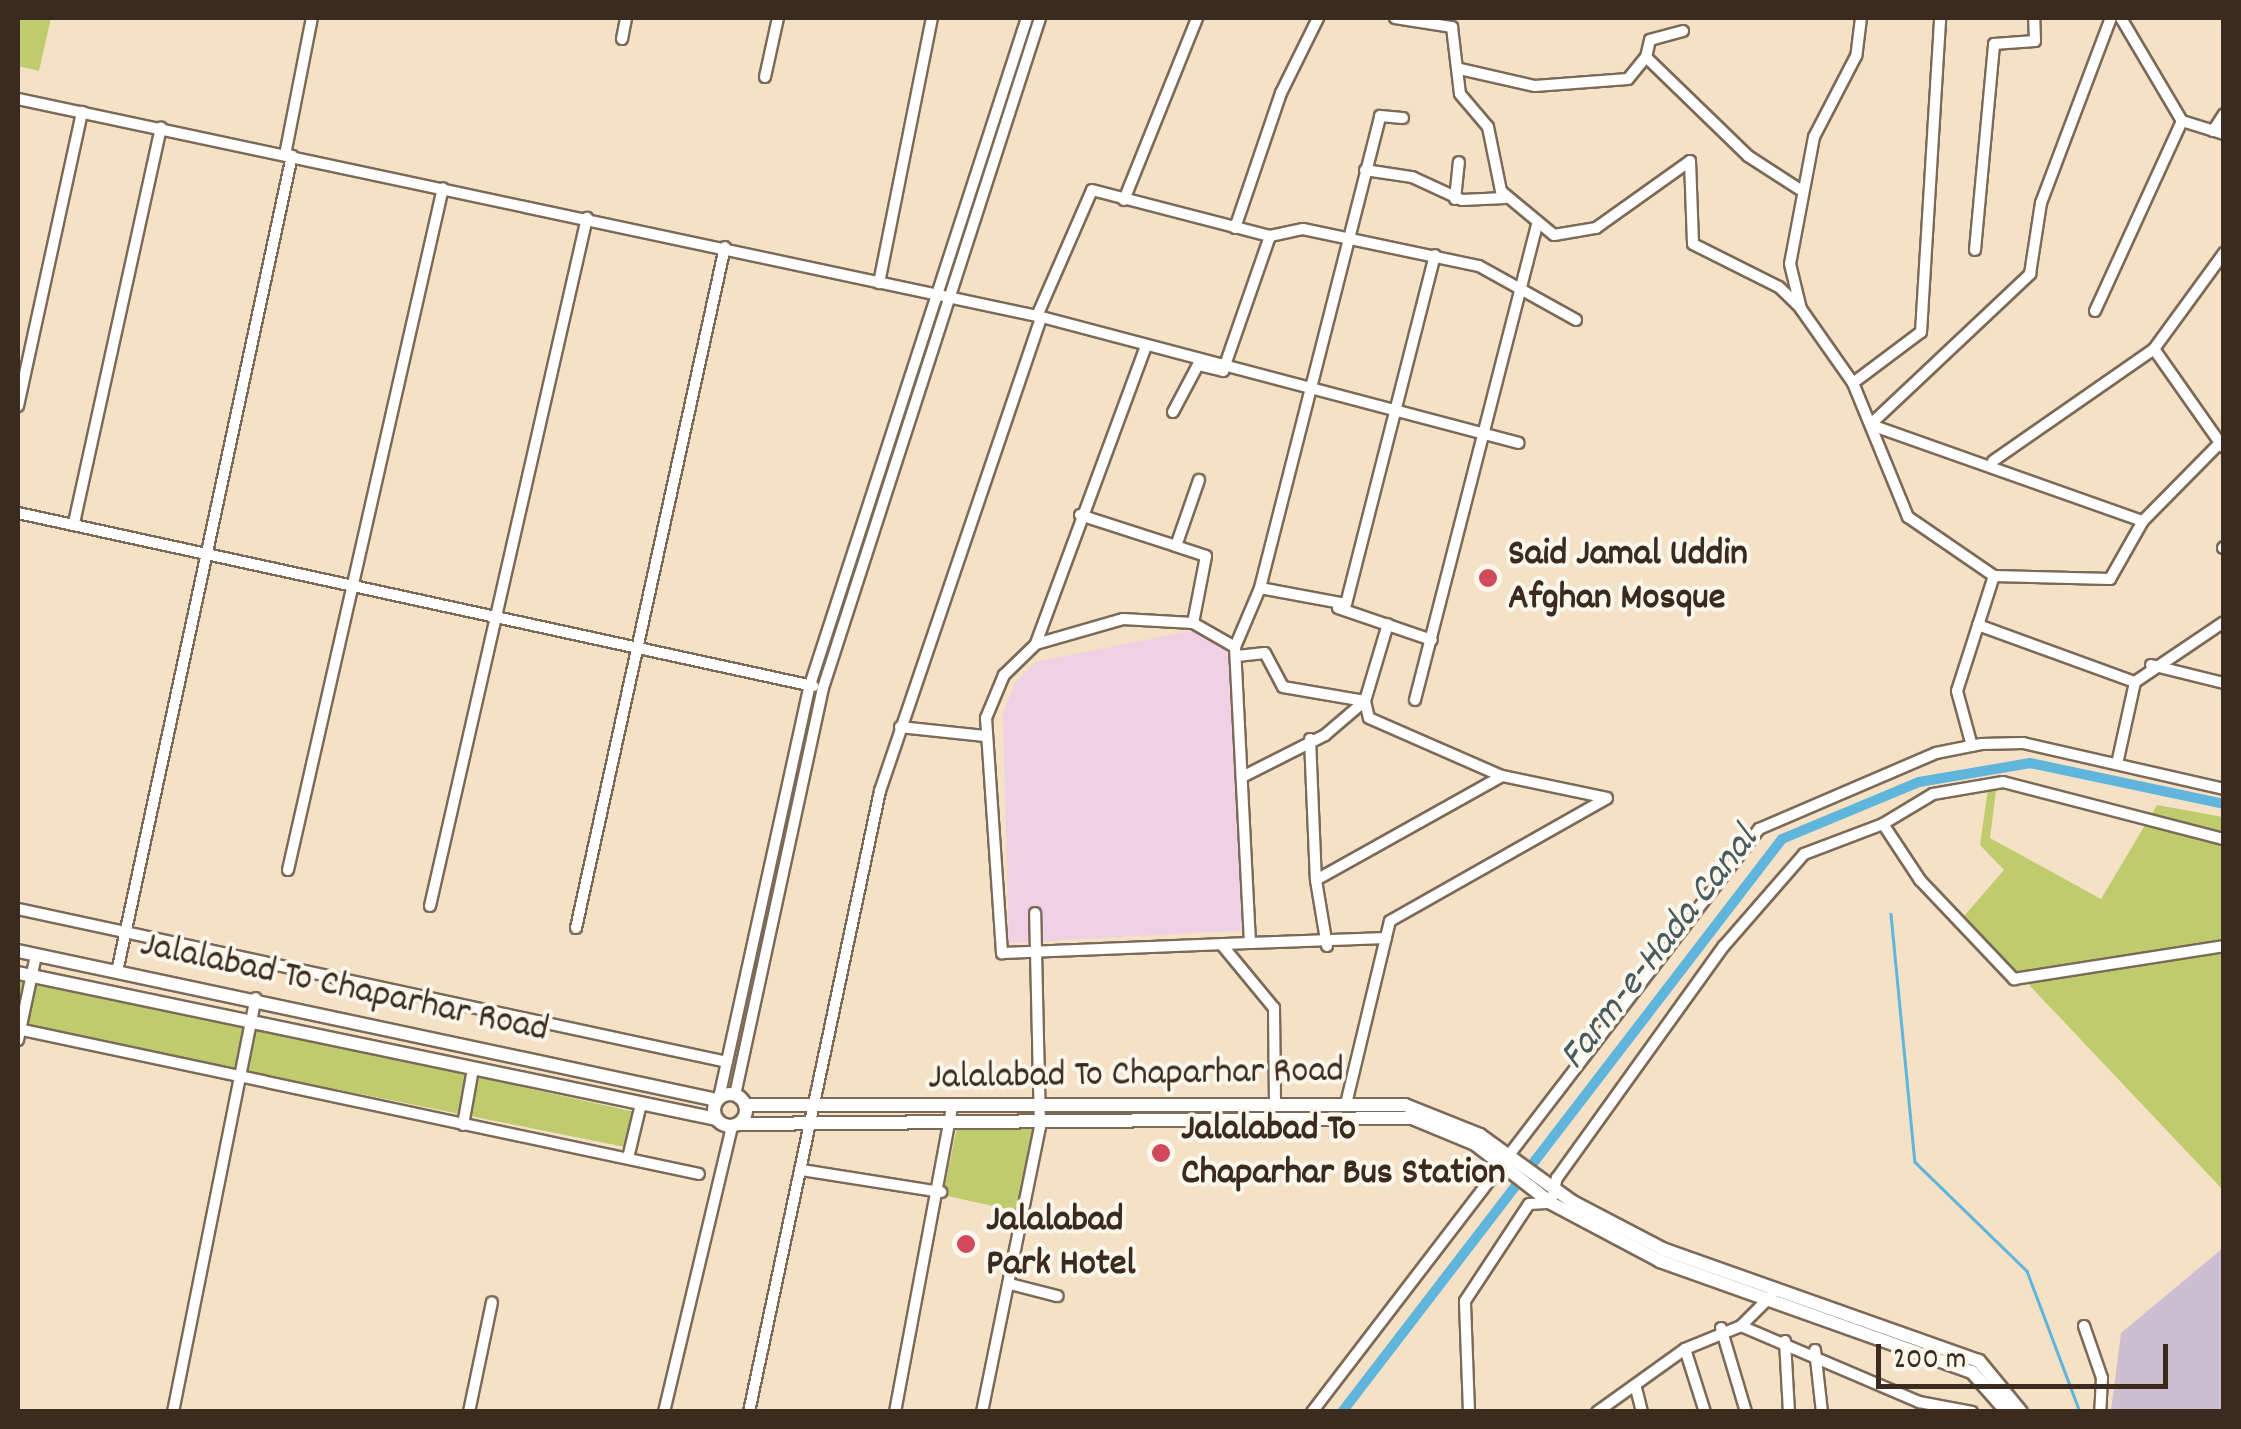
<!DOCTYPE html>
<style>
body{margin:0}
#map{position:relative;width:2241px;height:1429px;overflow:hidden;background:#f5e1c5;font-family:Dekko,sans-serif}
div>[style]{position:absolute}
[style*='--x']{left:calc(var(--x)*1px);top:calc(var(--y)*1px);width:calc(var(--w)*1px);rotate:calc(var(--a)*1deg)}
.built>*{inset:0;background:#efd0e5}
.industrial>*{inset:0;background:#cdbed2}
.green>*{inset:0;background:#bfcc6d}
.stream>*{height:2.5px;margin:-1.25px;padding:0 1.25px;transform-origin:1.25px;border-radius:1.25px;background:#5fb5dc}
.canal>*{height:10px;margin:-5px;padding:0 5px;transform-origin:5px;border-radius:5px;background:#5fb5dc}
.roads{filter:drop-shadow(2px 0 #7c6a58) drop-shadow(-2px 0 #7c6a58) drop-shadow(0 2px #7c6a58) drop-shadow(0 -2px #7c6a58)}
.minor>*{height:10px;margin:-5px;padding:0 5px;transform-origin:5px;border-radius:5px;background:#fff}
.major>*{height:12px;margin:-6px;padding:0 6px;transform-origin:6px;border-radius:6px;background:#fff}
.major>.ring{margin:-6px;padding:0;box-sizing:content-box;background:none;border:12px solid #fff;border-radius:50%}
.dots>*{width:28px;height:28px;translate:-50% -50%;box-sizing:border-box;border:5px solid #fbf7ec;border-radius:50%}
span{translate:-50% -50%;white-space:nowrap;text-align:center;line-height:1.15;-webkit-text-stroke:8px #fbf7ec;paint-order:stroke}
.poi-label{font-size:38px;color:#3b2a1e;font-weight:700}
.left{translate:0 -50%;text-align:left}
.street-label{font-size:38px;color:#3b2a1e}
.water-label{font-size:40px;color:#485b60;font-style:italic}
.frame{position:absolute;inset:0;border:20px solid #3b2a1e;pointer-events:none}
.scale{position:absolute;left:1876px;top:1344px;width:292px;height:45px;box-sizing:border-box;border:5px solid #3b2a1e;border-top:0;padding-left:12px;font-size:30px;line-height:35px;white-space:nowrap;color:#3b2a1e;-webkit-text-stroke:8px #fbf7ec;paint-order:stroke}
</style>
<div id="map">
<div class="built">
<i style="clip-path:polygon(1191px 631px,1223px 642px,1229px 659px,1249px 930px,1009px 943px,1003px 713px,1015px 683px,1036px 662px)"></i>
</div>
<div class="industrial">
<i style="clip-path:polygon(2223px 1248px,2223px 1411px,2111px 1411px,2121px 1333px)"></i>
</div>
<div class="green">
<i style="clip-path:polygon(18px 18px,51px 18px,39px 71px,18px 66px)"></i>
<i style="clip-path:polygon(1988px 789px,1996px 791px,1990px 838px,2101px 899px,2157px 805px,2223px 817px,2223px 1190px,1964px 916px,2004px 870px,1980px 845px)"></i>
<i style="clip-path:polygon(18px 976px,175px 1010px,635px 1112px,625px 1147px,175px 1057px,18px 1022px)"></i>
<i style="clip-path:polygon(957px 1127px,1034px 1129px,1016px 1211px,943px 1195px)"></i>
</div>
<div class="stream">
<i style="--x:1891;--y:914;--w:249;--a:84.5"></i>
<i style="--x:1915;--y:1162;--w:156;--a:44.2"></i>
<i style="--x:2027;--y:1271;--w:151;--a:69.4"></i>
</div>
<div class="canal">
<i style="--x:1342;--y:1412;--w:722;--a:-52.48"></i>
<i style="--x:1782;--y:839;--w:148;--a:-22.6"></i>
<i style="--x:1919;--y:782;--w:113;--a:-9.7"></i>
<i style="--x:2030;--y:763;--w:198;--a:11.9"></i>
</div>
<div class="roads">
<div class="minor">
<i style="--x:1395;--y:18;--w:58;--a:9"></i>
<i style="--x:1452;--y:27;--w:67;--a:83.2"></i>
<i style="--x:1460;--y:94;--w:43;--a:49.7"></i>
<i style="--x:1488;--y:127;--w:65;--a:78.5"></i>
<i style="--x:1501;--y:191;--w:69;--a:39.7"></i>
<i style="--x:1554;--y:235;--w:43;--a:-9.5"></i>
<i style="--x:1596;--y:228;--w:115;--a:-35.5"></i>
<i style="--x:1861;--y:18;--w:38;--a:97"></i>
<i style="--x:1856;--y:56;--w:91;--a:117.4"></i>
<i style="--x:1814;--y:137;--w:129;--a:100.7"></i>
<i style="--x:1790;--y:264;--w:46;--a:76.3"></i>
<i style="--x:1801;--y:309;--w:90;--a:54.9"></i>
<i style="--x:1853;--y:383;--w:145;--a:67.7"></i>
<i style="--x:1908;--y:517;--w:104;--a:34.5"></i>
<i style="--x:2121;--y:18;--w:120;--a:59.4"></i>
<i style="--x:2182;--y:121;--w:44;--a:17.2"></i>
<i style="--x:1683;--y:31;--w:34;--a:165"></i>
<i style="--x:1650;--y:40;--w:17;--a:103"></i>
<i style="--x:1646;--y:57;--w:142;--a:44.1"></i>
<i style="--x:1748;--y:156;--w:61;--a:32.9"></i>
<i style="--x:622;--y:39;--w:21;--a:-79"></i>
<i style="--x:1460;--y:69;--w:77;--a:12.8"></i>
<i style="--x:1535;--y:86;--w:93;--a:-4.3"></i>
<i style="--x:1628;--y:79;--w:28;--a:-51"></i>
<i style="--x:765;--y:77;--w:60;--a:-77.6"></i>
<i style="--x:18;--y:99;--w:1042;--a:12.02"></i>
<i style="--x:1037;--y:316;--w:137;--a:-66.4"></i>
<i style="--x:1092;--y:190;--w:184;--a:14.5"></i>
<i style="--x:1270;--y:236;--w:34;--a:-12"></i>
<i style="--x:1303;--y:229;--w:180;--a:11.9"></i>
<i style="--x:1479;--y:266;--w:111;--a:29.1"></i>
<i style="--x:2213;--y:131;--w:20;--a:-57"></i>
<i style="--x:285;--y:155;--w:140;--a:-78.9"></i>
<i style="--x:1690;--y:161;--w:83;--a:87.9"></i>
<i style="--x:1693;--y:244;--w:96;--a:26.6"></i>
<i style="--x:1779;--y:287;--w:30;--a:44"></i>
<i style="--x:1365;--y:170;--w:48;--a:8.5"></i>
<i style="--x:1412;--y:177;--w:55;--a:24.7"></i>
<i style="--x:1462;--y:200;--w:43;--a:-2.7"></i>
<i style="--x:1455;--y:199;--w:37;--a:-84"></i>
<i style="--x:1124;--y:200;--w:196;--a:-68.1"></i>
<i style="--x:1235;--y:228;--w:143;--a:-71.2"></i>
<i style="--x:1281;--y:93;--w:84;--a:-63.7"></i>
<i style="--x:1975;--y:250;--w:207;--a:-84.7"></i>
<i style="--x:1994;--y:44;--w:41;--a:-4.2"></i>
<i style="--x:2035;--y:41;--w:23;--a:-92"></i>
<i style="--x:879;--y:283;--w:270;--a:-78.7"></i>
<i style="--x:2095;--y:311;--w:209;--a:-65.4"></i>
<i style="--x:1038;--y:316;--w:497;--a:14.8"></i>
<i style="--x:1146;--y:346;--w:318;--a:110.3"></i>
<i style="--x:1036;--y:644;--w:91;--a:-16"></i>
<i style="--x:1123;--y:619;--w:70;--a:3.3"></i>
<i style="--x:1193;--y:623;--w:48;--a:29.7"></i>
<i style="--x:2154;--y:349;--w:120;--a:54.9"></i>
<i style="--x:1853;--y:383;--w:85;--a:-36.9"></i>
<i style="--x:1921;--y:332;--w:315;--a:-86.5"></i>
<i style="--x:18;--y:406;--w:301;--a:-77.7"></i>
<i style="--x:1173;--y:412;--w:53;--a:-62"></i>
<i style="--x:1198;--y:365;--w:26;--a:13"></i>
<i style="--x:1223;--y:371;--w:143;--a:-70.8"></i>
<i style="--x:1871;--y:424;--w:219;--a:-43.3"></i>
<i style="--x:2030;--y:274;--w:72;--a:-81.2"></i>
<i style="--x:2041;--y:203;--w:198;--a:-69.3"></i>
<i style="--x:1874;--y:426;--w:285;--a:19.5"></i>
<i style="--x:1993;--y:461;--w:196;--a:-34.8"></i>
<i style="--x:2154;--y:349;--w:119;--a:-53.9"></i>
<i style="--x:18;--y:513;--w:814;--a:12.28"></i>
<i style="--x:1080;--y:515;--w:101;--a:17.9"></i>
<i style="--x:74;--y:523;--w:405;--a:-77.6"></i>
<i style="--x:2223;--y:548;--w:1;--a:-45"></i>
<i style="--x:1260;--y:588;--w:87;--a:10.5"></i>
<i style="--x:1346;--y:604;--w:360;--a:-75.7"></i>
<i style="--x:1338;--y:608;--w:99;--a:18.8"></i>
<i style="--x:1193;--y:623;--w:68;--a:-79"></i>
<i style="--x:1206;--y:556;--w:32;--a:-162"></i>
<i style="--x:1176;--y:546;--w:70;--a:-70.8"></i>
<i style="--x:1978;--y:625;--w:167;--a:20"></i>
<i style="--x:1036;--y:644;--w:45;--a:135.9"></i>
<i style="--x:1004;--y:675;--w:47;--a:112.7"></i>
<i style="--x:986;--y:718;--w:236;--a:86.1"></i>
<i style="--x:1002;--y:953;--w:248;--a:-2.3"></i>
<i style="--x:1250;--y:943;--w:296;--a:-92.9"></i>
<i style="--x:1235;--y:647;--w:64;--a:-67"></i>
<i style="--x:1260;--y:588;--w:487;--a:-75.7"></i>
<i style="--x:1380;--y:116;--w:23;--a:5"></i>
<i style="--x:1237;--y:656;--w:28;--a:-6"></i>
<i style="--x:1265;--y:653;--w:38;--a:62"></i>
<i style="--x:1283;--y:687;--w:83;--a:9.7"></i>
<i style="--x:1365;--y:701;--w:17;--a:77"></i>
<i style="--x:1369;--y:718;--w:145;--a:23.6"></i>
<i style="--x:1502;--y:776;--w:107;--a:11.8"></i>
<i style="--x:2151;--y:665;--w:75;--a:13.9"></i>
<i style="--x:1415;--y:700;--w:489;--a:-75.6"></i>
<i style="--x:900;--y:727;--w:85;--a:6"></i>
<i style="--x:1310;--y:739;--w:141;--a:87.6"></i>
<i style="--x:1972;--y:746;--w:57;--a:-105.3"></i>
<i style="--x:1957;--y:691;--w:121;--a:-72.2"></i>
<i style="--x:1994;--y:576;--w:116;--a:1.5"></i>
<i style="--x:2110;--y:579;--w:67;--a:-60.4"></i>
<i style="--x:2143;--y:521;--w:108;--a:-45.4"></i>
<i style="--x:2117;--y:764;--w:84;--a:-77.6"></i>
<i style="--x:2135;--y:682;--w:107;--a:-34"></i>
<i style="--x:1244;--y:776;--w:91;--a:-26.8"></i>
<i style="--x:1325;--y:735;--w:52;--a:-40.4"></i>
<i style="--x:1365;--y:701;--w:80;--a:-73.4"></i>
<i style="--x:1883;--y:824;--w:58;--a:-31"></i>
<i style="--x:1933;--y:794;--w:71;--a:-9.7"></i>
<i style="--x:2003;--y:782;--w:228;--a:14.5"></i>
<i style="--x:288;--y:870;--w:699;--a:-77.2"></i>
<i style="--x:430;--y:906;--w:706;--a:-77.15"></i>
<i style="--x:18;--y:909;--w:725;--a:12.18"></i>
<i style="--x:576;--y:928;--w:697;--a:-77.66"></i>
<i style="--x:1250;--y:943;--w:136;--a:-2.1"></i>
<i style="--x:1222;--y:945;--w:82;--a:50.5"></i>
<i style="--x:1274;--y:1008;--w:96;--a:89.4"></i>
<i style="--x:1327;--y:946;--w:67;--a:-99.5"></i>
<i style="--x:1316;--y:880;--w:213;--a:-29.2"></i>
<i style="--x:117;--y:972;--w:835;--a:-77.9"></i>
<i style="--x:18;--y:1029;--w:696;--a:12.02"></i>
<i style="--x:18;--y:1040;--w:87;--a:-78"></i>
<i style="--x:735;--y:1095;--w:416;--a:-77.8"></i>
<i style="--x:823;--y:688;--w:704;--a:-72.05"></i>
<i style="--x:719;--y:1098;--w:423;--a:-77.6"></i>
<i style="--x:810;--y:685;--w:701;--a:-71.98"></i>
<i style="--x:1346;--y:1104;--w:188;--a:-76.5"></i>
<i style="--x:1390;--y:921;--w:249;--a:-29.5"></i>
<i style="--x:463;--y:1125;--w:57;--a:-79.9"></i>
<i style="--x:628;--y:1158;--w:56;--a:-76.5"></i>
<i style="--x:802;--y:1170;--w:141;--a:9"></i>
<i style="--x:1010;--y:1284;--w:49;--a:14.3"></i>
<i style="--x:1741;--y:1326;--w:194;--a:23.1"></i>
<i style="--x:1919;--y:1402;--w:54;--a:10.7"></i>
<i style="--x:2084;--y:1326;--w:55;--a:70.9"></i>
<i style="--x:2102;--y:1378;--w:34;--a:93"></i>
<i style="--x:1721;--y:1328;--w:88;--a:73.4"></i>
<i style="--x:1785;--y:1341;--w:71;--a:86.8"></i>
<i style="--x:1685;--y:1349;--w:66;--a:72.4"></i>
<i style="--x:1815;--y:1350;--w:62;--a:83.6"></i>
<i style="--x:1636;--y:1388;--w:25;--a:76"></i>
<i style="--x:173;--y:1412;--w:422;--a:-78.7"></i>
<i style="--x:469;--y:1412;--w:112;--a:-78.2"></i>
<i style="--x:664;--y:1412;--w:294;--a:-76.6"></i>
<i style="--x:749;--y:1412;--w:635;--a:-78.09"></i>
<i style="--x:880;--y:791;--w:500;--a:-71.2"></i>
<i style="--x:895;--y:1412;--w:309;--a:-79.4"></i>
<i style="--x:982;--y:1412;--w:291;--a:-78.5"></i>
<i style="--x:1040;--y:1127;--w:214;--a:-91.3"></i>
<i style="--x:1312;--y:1412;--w:735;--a:-52.52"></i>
<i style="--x:1759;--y:829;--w:193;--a:-23.2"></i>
<i style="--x:1936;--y:753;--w:46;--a:-11.3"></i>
<i style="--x:1981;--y:744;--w:42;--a:-1.4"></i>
<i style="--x:2023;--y:743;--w:206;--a:12.9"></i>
<i style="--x:1469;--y:1412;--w:111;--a:-92.1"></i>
<i style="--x:1465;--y:1301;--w:116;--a:-56.6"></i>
<i style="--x:1529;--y:1204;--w:22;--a:-3"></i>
<i style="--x:1551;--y:1203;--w:26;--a:-77"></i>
<i style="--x:1557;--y:1178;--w:286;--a:-54.3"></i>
<i style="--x:1724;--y:946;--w:122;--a:-49"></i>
<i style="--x:1804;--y:854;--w:85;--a:-20.8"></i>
<i style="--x:1883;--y:824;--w:67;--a:56.5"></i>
<i style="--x:1920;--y:880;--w:137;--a:46.5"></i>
<i style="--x:2014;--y:979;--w:213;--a:-8.9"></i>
<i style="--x:1597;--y:1412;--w:108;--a:-35.6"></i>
<i style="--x:1685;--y:1349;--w:61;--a:-22.3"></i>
<i style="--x:1741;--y:1326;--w:44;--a:-45"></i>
</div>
<div class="major">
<i style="--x:18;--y:951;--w:715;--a:12.03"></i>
<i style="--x:18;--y:973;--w:713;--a:11.81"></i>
<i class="ring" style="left:714px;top:1094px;width:20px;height:20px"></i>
<i style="--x:745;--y:1105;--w:660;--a:0"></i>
<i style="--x:1405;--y:1105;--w:81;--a:21.8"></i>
<i style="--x:1480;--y:1135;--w:115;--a:35.8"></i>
<i style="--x:1573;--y:1202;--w:104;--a:27.6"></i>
<i style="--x:1665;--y:1250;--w:333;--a:19.5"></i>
<i style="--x:1979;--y:1361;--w:66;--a:50.5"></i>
<i style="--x:739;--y:1124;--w:673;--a:-0.51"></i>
<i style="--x:1412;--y:1118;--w:68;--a:22.4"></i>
<i style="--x:1475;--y:1144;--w:96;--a:37.8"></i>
<i style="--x:1551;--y:1203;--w:123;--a:28"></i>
<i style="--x:1660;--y:1261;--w:331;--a:19.6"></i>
<i style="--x:1972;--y:1372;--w:53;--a:48.8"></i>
</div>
</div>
<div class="dots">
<i style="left:1488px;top:578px;background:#d1495b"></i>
<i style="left:1161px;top:1153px;background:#d1495b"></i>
<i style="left:966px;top:1244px;background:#d1495b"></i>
</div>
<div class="poi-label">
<span class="left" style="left:1508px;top:578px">Said Jamal Uddin<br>Afghan Mosque</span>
<span class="left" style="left:1181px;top:1153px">Jalalabad To<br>Chaparhar Bus Station</span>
<span class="left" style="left:986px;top:1244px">Jalalabad<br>Park Hotel</span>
</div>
<div class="street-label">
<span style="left:344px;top:989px;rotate:12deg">Jalalabad To Chaparhar Road</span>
<span style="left:1136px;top:1076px;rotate:-1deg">Jalalabad To Chaparhar Road</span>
</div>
<div class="water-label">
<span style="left:1661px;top:950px;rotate:-52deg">Farm-e-Hada Canal</span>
</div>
<div class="frame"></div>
<div class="scale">200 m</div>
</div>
